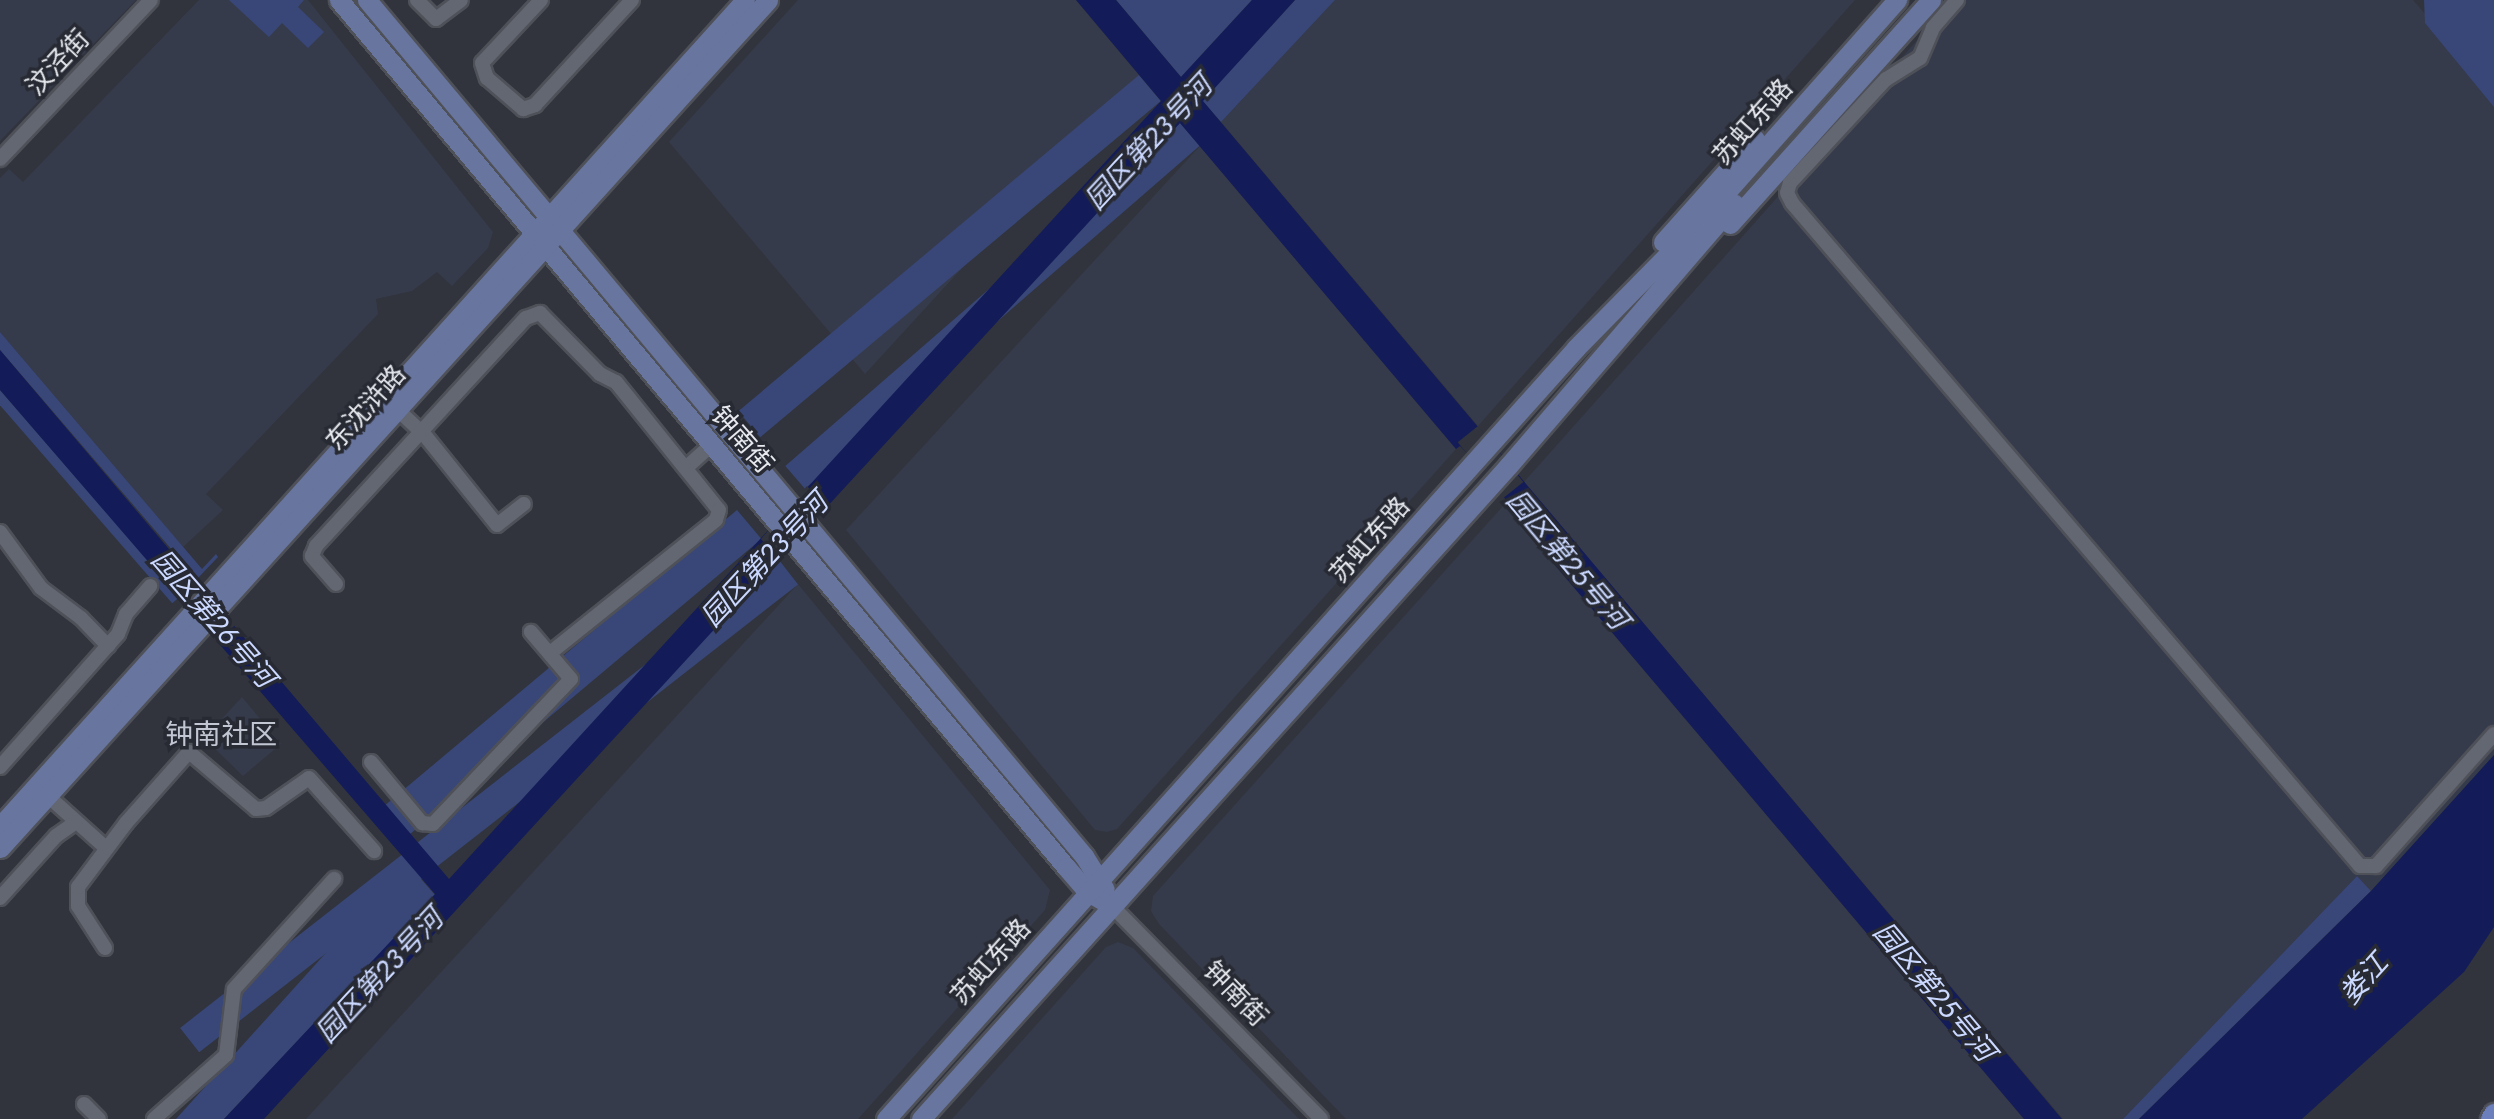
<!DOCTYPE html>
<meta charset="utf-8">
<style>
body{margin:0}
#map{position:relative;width:2494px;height:1119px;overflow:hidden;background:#31343d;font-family:Jost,"Noto Sans SC",sans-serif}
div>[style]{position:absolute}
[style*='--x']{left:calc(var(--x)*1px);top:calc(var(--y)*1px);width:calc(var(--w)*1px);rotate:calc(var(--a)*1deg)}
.built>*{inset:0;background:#363b4b}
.green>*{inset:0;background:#394778;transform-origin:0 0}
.water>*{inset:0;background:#131c58}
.pier>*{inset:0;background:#31343d;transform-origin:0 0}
.roads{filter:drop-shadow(2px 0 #4f5159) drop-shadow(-2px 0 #4f5159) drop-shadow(0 2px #4f5159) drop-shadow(0 -2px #4f5159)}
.minor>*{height:14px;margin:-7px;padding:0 7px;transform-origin:7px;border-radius:7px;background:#636772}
.major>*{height:19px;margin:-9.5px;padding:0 9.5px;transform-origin:9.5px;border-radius:9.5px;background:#68759f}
.highway>*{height:21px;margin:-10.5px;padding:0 10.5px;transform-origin:10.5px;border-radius:10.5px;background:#6c7fbd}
span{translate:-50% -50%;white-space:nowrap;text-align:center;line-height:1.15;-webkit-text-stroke:7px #272a33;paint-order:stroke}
.street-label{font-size:26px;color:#e7e9ef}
.water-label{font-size:28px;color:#cbd8ff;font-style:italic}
.neighbourhood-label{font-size:28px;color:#c2c6d2}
</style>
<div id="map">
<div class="built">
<i style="clip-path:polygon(0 0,136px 0,0 141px)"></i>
<i style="clip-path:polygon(199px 0,308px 0,493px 232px,488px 248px,452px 286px,437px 272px,412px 291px,376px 299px,378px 314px,206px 494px,223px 510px,183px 547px,0 332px,0 178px,9px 169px,23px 182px)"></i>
<i style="clip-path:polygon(798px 0,1076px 0,1139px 75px,865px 374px,669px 142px)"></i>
<i style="clip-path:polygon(1335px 0,1855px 0,1478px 426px,1221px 122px)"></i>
<i style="clip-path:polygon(1953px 0,2413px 0,2494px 93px,2494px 755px,2371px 891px,2357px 876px,2123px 1119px,2063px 1119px,1524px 482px)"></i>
<i style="clip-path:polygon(1200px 146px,1456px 449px,1117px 829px,1107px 832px,1095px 830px,846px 530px)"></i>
<i style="clip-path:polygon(1504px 505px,2024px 1119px,1346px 1119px,1159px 924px,1151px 911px,1153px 896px)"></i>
<i style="clip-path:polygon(798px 584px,1050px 890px,1045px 910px,858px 1119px,306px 1119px)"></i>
<i style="clip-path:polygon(242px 697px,281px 744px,243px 776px,204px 738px)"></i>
<i style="clip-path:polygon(1118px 942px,1133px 948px,1299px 1119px,952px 1119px,1106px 947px)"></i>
</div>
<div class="green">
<i style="clip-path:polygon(229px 0,304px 0,298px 7px,324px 32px,308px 48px,282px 23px,269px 37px)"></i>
<i style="clip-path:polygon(1116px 0,1252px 0,1181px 77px)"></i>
<i style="clip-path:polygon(1295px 0,1335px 0,1221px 122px,1202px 101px)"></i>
<i style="clip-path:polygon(2424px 0,2494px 0,2494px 107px,2425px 23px)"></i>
<i style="left:1139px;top:75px;width:34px;height:523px;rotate:50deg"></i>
<i style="left:1180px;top:123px;width:30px;height:523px;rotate:49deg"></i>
<i style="clip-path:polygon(0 332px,202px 569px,216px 554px,218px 557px,197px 579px,0 350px)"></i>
<i style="left:0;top:390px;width:274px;height:10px;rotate:49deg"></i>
<i style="left:737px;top:510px;width:38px;height:461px;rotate:50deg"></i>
<i style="left:779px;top:560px;width:31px;height:760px;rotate:52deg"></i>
<i style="clip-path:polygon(407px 863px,435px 895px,224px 1119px,176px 1119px)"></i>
<i style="clip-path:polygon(2357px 876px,2371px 891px,2139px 1119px,2123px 1119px)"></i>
</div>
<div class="water">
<i style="clip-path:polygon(1076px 0,1116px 0,1181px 77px,1252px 0,1295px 0,1203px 101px,2062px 1119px,2024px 1119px,1504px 505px,1507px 501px,1464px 450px,1460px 446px,1456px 449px,1180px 123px,264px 1119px,224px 1119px,435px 894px,0 390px,0 350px,449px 879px,1161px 101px)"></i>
<i style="clip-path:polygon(2494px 755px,2494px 927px,2464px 972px,2302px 1119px,2139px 1119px,2371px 891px)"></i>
</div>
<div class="pier">
<i style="left:1478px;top:426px;width:72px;height:26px;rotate:51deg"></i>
<i style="clip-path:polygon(807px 486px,826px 508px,778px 560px,761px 539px)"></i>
<i style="left:197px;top:579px;width:60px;height:27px;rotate:50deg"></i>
</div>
<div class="roads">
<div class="minor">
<i style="--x:417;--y:0;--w:27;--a:45"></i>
<i style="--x:436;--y:19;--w:31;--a:-37"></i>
<i style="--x:541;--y:0;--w:86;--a:133.1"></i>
<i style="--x:482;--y:63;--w:16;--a:72"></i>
<i style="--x:487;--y:78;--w:48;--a:40.7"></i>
<i style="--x:523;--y:109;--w:13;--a:-18"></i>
<i style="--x:535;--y:105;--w:143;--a:-47.3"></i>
<i style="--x:1957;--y:0;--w:37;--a:131"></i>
<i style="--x:1933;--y:28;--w:33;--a:113"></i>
<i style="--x:1920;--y:58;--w:40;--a:148"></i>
<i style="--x:1886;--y:79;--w:142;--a:132.7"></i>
<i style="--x:1790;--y:183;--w:10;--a:107"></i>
<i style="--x:1787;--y:193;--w:11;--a:63"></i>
<i style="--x:1792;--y:203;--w:873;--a:49.41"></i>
<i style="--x:2360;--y:866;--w:16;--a:0"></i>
<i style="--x:2376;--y:866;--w:177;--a:-48.2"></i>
<i style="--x:0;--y:159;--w:219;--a:-46.5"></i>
<i style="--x:399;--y:411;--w:33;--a:43"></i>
<i style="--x:423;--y:433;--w:118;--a:51.2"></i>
<i style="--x:497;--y:525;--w:34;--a:-38"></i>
<i style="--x:688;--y:466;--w:31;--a:-42"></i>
<i style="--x:0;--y:532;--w:69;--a:53.8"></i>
<i style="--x:41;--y:588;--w:50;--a:36.9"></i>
<i style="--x:81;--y:618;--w:39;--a:46"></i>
<i style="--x:336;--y:584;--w:37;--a:-131"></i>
<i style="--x:312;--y:556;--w:11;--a:-68"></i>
<i style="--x:316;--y:546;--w:310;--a:-47.4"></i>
<i style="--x:526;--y:318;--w:15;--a:-20"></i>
<i style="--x:540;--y:313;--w:86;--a:45.5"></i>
<i style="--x:600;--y:374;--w:18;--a:27"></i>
<i style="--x:616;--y:382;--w:164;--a:51.2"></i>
<i style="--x:719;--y:510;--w:10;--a:107"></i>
<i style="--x:716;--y:520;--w:213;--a:141.3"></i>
<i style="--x:371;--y:762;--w:80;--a:50.1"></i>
<i style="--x:422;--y:823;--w:11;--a:5"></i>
<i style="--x:433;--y:824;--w:200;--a:-46.4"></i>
<i style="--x:571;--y:679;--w:62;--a:-130.4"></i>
<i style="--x:0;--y:767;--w:178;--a:-48.4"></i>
<i style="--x:118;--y:634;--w:22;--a:-68"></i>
<i style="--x:126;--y:614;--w:37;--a:-49"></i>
<i style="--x:48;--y:796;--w:78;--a:41.9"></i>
<i style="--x:0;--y:898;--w:84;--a:-47.9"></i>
<i style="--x:56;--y:836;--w:24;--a:-35"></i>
<i style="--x:1112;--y:906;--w:298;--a:45.5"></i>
<i style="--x:105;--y:948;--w:50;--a:-122.7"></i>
<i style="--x:78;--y:906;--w:19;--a:-90"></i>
<i style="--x:78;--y:887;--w:80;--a:-53.1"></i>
<i style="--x:126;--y:823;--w:95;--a:-48.4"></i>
<i style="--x:189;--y:752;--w:88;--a:40.4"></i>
<i style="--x:256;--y:809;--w:10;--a:-6"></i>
<i style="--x:266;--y:808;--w:52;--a:-34.9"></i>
<i style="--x:309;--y:778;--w:98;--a:48.3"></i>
<i style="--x:84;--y:1104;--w:21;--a:45"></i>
<i style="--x:154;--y:1119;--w:96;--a:-41.6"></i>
<i style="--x:226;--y:1055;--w:66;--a:-83.1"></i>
<i style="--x:234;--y:989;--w:149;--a:-47.7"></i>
</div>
<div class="major">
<i style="--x:339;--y:0;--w:1131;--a:50.02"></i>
<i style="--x:1066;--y:867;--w:33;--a:49"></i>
<i style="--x:1088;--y:892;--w:28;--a:30"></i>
<i style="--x:367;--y:0;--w:1117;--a:50.05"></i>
<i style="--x:1084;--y:856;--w:39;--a:58"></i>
<i style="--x:1730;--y:224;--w:301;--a:-48.1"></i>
<i style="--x:1663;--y:242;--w:138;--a:-48.2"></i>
<i style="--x:0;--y:826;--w:1112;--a:-47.95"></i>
<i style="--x:0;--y:848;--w:1144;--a:-47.83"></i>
<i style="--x:886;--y:1119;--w:1035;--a:-48.17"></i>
<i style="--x:1576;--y:348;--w:174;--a:-45.5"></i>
<i style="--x:1698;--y:224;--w:300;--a:-48.4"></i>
<i style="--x:921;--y:1119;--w:879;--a:-48.04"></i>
<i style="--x:1509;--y:465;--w:345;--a:-49.3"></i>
</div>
<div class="highway">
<i style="--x:2491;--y:1119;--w:6;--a:-59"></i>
</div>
</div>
<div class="street-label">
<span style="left:58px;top:63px;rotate:-47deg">汶泾街</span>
<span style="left:1753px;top:122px;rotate:-48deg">苏虹东路</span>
<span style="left:366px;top:408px;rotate:-48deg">东沈浒路</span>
<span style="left:742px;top:440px;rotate:49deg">钟南街</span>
<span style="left:1370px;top:540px;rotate:-48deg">苏虹东路</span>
<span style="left:991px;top:962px;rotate:-48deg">苏虹东路</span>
<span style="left:1235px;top:994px;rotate:46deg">钟南街</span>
</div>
<div class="water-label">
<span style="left:1149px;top:143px;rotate:-47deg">园区第23号河</span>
<span style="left:765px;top:560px;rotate:-47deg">园区第23号河</span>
<span style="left:1567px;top:560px;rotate:50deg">园区第25号河</span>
<span style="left:213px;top:619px;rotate:49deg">园区第26号河</span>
<span style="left:380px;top:976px;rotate:-47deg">园区第23号河</span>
<span style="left:2364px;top:979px;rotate:-48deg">娄江</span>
<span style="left:1934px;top:992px;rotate:50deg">园区第25号河</span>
</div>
<div class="neighbourhood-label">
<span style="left:221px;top:735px">钟南社区</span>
</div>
</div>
